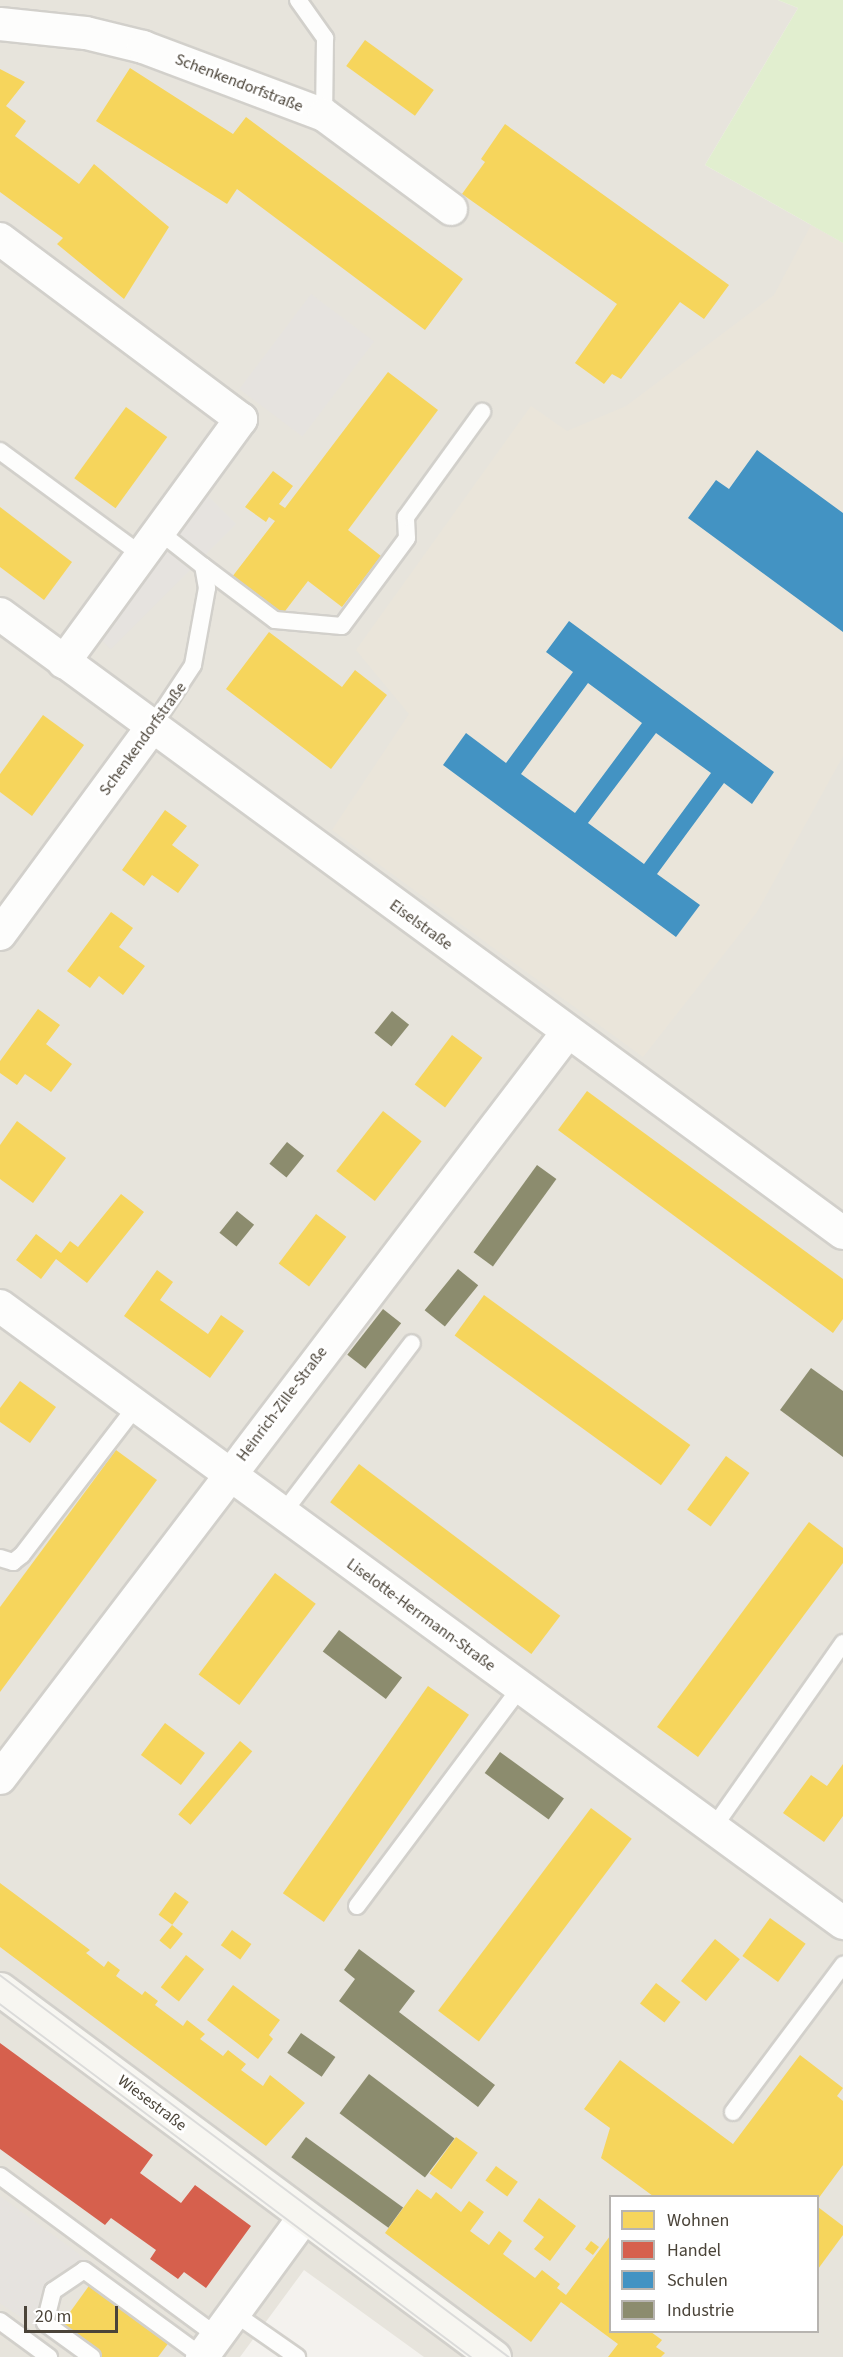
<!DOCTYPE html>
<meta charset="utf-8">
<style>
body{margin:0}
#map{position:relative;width:843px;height:2357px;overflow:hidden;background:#f4f2ee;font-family:"Source Sans 3",sans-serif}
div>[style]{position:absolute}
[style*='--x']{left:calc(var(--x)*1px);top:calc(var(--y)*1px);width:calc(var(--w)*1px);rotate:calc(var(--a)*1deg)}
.residential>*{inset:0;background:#e7e4dc}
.education>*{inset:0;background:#eae5da}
.green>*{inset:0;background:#e1eecf}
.parking>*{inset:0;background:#e6e3df;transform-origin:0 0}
.homes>*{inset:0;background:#f6d55c;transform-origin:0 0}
.shops>*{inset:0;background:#d6604d}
.schools>*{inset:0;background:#4393c3}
.industry>*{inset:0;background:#8c8c6e;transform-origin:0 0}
.roads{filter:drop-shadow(2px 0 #d2d0cb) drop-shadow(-2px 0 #d2d0cb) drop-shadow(0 2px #d2d0cb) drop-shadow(0 -2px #d2d0cb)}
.lane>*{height:16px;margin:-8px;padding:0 8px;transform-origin:8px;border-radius:8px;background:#fdfdfc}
.street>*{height:32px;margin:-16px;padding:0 16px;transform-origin:16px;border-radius:16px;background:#fdfdfc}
.secondary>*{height:33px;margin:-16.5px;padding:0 16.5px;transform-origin:16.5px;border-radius:16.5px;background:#f7f6f1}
.tram>*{height:1.5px;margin:-0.75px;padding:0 0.75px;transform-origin:0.75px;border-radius:0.75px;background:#dbdbda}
span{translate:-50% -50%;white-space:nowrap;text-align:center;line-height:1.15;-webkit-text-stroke:6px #fff;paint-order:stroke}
.street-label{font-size:16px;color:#4b4439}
.legend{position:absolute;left:609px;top:2195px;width:210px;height:138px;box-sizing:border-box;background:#fff;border:2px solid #b7b4b0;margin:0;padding:8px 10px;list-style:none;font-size:18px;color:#4b4439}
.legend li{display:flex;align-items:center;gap:12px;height:30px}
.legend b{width:30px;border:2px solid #b7b4b0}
.scale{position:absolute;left:24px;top:2306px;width:94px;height:27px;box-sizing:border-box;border:3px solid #4b4439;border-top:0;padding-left:8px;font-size:18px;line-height:21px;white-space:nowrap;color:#4b4439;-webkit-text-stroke:4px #fff;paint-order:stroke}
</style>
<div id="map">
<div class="residential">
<i style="clip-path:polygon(evenodd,0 0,778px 0,798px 8px,705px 165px,843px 243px,843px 2357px,424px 2357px,304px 2270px,240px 2357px,0 2357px,0 0,610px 2196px,818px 2196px,818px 2332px,610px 2332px,610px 2196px)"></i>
</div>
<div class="education">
<i style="clip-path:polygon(811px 225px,843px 243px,843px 756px,757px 912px,643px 1057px,332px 830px,409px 714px,356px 650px,531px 406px,567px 431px,626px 406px,774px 295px)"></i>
</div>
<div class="green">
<i style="clip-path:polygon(778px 0,843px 0,843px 243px,705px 165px,798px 8px)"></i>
</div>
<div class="parking">
<i style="left:311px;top:294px;width:79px;height:119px;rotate:37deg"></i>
<i style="left:207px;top:495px;width:41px;height:177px;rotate:45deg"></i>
<i style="clip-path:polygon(0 2196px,90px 2262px,39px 2330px,0 2303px)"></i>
</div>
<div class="homes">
<i style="left:365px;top:40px;width:85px;height:32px;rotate:36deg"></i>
<i style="clip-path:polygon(130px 68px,233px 134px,246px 117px,463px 279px,425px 330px,237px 189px,227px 204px,96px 121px)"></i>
<i style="clip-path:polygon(0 69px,25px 82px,6px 106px,26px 121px,15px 136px,79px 184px,94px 164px,169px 227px,124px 299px,57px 244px,63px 238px,0 192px)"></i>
<i style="clip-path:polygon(505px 124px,729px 285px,704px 319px,680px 302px,621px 379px,612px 374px,604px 384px,575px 363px,617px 304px,462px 194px,485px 162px,481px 159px)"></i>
<i style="clip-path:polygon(388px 372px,438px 410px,348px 530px,381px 556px,342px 607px,308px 581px,282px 615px,232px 577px,275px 521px,269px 517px,266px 522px,245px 507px,273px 471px,293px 486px,279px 504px,285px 508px)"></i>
<i style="left:126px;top:407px;width:51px;height:88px;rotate:36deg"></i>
<i style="clip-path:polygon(0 507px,72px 562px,44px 600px,0 567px)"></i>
<i style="clip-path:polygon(269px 632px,342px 687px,355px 670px,387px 695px,331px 769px,226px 689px)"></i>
<i style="clip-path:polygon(43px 715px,84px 745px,32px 816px,0 792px,0 774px)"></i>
<i style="clip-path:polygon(165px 810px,187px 826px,172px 845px,199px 865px,178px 893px,152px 875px,144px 886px,122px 870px)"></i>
<i style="clip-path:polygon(111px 912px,133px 928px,119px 947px,145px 966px,123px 995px,99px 976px,90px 988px,67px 971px)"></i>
<i style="clip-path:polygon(38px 1009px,60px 1025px,46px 1044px,72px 1064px,51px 1092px,25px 1074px,17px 1085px,0 1073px,0 1061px)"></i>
<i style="left:452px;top:1035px;width:38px;height:62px;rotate:37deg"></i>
<i style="clip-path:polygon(587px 1091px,843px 1279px,843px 1319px,833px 1333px,558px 1130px)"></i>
<i style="left:383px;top:1111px;width:49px;height:76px;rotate:38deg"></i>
<i style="clip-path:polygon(17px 1121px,66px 1158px,33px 1203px,0 1179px,0 1145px)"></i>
<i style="clip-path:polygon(121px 1194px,144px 1212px,87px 1283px,56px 1259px,41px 1279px,16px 1260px,36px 1234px,61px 1253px,70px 1241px,78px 1247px)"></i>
<i style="left:316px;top:1214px;width:38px;height:62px;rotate:37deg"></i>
<i style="clip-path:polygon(157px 1270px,173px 1282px,160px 1300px,208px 1334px,221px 1315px,244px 1331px,210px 1378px,124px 1316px)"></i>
<i style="left:484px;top:1295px;width:255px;height:50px;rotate:36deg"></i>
<i style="clip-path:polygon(20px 1381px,56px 1407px,30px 1443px,0 1422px,0 1408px)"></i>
<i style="clip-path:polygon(116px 1450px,157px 1480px,0 1692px,0 1607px)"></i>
<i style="left:726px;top:1456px;width:29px;height:66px;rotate:36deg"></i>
<i style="left:359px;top:1464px;width:252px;height:48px;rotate:37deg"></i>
<i style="clip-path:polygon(809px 1522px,843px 1548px,843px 1563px,698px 1757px,657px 1727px)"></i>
<i style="left:275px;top:1573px;width:51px;height:127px;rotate:37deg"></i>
<i style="left:428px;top:1686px;width:50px;height:253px;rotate:35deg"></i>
<i style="left:165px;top:1723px;width:50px;height:40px;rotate:37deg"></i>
<i style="left:240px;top:1741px;width:16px;height:96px;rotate:40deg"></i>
<i style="clip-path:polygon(843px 1764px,843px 1816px,824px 1842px,783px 1813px,811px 1775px,827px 1786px)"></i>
<i style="left:591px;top:1808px;width:51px;height:254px;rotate:37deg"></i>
<i style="clip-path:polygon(0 1883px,90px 1950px,86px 1953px,104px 1967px,108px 1961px,120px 1970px,116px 1976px,142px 1995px,145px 1991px,158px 2001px,155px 2005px,183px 2026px,187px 2020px,205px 2034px,200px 2039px,223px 2056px,228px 2050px,246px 2064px,241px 2070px,263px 2086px,270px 2075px,305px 2103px,266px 2146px,0 1947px)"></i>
<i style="left:175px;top:1892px;width:17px;height:28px;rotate:36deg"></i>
<i style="left:770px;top:1918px;width:44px;height:47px;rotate:36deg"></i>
<i style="left:172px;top:1925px;width:14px;height:20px;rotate:39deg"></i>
<i style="left:232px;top:1930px;width:24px;height:19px;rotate:36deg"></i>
<i style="left:715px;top:1939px;width:32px;height:54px;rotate:39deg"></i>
<i style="left:186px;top:1955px;width:23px;height:41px;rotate:38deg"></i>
<i style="left:656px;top:1983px;width:31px;height:26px;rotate:38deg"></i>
<i style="clip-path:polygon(233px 1985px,280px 2020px,269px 2035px,273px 2039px,258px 2059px,207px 2020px)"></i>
<i style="clip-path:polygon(800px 2055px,843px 2088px,837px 2096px,843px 2101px,843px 2165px,818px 2199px,653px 2196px,601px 2158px,610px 2128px,584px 2109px,620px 2060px,733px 2144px)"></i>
<i style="left:456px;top:2137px;width:27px;height:45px;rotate:36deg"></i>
<i style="left:496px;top:2166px;width:27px;height:18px;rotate:36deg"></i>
<i style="clip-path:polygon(417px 2189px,431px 2199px,436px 2192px,461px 2212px,469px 2201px,484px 2212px,470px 2231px,489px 2245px,499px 2231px,512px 2241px,503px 2254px,535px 2278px,542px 2270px,560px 2284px,557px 2288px,566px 2295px,610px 2236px,610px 2332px,651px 2332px,662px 2340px,656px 2347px,665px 2353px,661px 2357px,608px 2357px,618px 2344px,561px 2302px,531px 2342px,385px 2233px)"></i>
<i style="clip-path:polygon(539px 2198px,576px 2226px,550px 2261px,534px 2249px,544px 2237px,523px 2221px)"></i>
<i style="clip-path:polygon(818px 2207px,843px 2226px,843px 2235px,818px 2269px)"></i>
<i style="left:591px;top:2241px;width:10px;height:10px;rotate:37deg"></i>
<i style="clip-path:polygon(91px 2283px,170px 2341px,158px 2357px,102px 2357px,60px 2326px)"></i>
</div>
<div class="shops">
<i style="clip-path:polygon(0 2043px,153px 2155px,140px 2173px,181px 2203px,195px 2185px,251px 2226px,206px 2288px,184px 2272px,178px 2279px,150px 2259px,156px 2250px,111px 2218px,105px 2225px,0 2149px)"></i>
</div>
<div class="schools">
<i style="clip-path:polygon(757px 450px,843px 513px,843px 632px,688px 518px,716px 480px,729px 489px)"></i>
<i style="clip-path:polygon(evenodd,569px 621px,774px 772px,752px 804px,724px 783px,657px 874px,700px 905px,676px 937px,443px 765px,466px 733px,506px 763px,573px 672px,546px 652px,569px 621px,588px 683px,642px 723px,575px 813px,521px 774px,588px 683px,569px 621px,656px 733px,711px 773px,644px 864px,588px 823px,656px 733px)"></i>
</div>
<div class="industry">
<i style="left:392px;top:1011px;width:22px;height:28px;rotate:39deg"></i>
<i style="left:287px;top:1142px;width:22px;height:28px;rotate:39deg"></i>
<i style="left:537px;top:1165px;width:24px;height:108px;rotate:36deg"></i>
<i style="left:237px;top:1211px;width:22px;height:28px;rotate:39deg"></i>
<i style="left:458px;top:1269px;width:26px;height:53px;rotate:39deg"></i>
<i style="left:383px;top:1309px;width:23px;height:58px;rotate:38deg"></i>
<i style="clip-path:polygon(811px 1368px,843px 1391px,843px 1457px,780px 1410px)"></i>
<i style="left:339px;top:1630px;width:79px;height:27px;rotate:37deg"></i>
<i style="left:500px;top:1752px;width:79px;height:26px;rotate:36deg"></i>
<i style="clip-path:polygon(359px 1949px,415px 1991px,399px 2012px,495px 2085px,478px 2107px,339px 2001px,355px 1979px,344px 1970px)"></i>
<i style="left:301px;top:2033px;width:42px;height:24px;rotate:35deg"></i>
<i style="left:369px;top:2074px;width:107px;height:49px;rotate:37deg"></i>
<i style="left:306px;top:2137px;width:120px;height:25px;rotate:36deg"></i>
</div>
<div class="roads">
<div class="lane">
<i style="--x:298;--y:0;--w:47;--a:54.6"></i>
<i style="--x:325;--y:38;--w:77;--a:90.7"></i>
<i style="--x:0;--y:451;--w:177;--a:36.3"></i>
<i style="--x:203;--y:566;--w:90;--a:36.9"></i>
<i style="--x:275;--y:620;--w:67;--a:5.1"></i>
<i style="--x:342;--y:626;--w:109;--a:-53.5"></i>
<i style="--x:407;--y:538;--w:21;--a:-93"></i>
<i style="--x:406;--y:517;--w:130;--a:-54.1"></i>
<i style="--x:152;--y:727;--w:74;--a:-56.5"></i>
<i style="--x:193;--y:665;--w:78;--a:-79.7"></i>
<i style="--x:207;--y:588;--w:22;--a:-100"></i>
<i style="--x:203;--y:566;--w:53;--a:-141.8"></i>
<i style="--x:283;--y:1513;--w:213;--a:-52.8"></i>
<i style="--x:0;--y:1558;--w:14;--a:17"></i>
<i style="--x:13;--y:1562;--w:11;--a:-38"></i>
<i style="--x:22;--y:1555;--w:189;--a:-52.5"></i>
<i style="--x:713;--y:1828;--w:226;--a:-54.9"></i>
<i style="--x:357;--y:1906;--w:272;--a:-53.2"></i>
<i style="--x:733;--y:2112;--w:184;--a:-53.2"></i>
<i style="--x:0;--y:2176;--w:270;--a:36.4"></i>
<i style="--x:234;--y:2313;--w:77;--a:34.9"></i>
<i style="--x:0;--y:2321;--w:61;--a:36.3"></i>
<i style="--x:92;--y:2357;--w:58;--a:-144.1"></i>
<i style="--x:45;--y:2323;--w:33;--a:-76"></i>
<i style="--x:53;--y:2291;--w:37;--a:-34"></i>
<i style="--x:84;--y:2270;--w:147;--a:36.2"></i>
</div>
<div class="street">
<i style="--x:0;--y:24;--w:86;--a:6"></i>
<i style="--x:86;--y:33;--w:59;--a:13.8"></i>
<i style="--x:143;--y:47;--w:193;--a:20.6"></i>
<i style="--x:324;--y:115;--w:158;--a:36.5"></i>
<i style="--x:0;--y:239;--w:301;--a:36.8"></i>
<i style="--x:241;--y:419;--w:301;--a:126.1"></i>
<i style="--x:0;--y:614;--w:1046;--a:36.29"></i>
<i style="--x:0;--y:934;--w:257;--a:-53.7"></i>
<i style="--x:0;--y:1306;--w:1045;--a:36.2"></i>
<i style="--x:0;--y:1778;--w:936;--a:-52.73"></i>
<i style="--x:202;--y:2357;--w:173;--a:-53.9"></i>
</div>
<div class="secondary">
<i style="--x:0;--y:1989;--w:616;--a:36.68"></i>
</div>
</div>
<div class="tram">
<i style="--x:0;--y:1975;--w:636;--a:36.89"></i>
<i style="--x:0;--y:2004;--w:589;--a:36.85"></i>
</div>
<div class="street-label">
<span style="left:239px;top:83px;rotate:21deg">Schenkendorfstraße</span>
<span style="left:143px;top:739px;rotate:-54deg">Schenkendorfstraße</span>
<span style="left:421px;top:925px;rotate:36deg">Eiselstraße</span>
<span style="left:282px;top:1404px;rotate:-53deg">Heinrich-Zille-Straße</span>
<span style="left:421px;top:1615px;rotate:36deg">Liselotte-Herrmann-Straße</span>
<span style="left:152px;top:2103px;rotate:37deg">Wiesestraße</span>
</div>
<ul class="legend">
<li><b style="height:16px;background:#f6d55c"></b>Wohnen</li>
<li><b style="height:16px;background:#d6604d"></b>Handel</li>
<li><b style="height:16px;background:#4393c3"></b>Schulen</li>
<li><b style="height:16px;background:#8c8c6e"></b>Industrie</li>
</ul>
<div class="scale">20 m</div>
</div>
